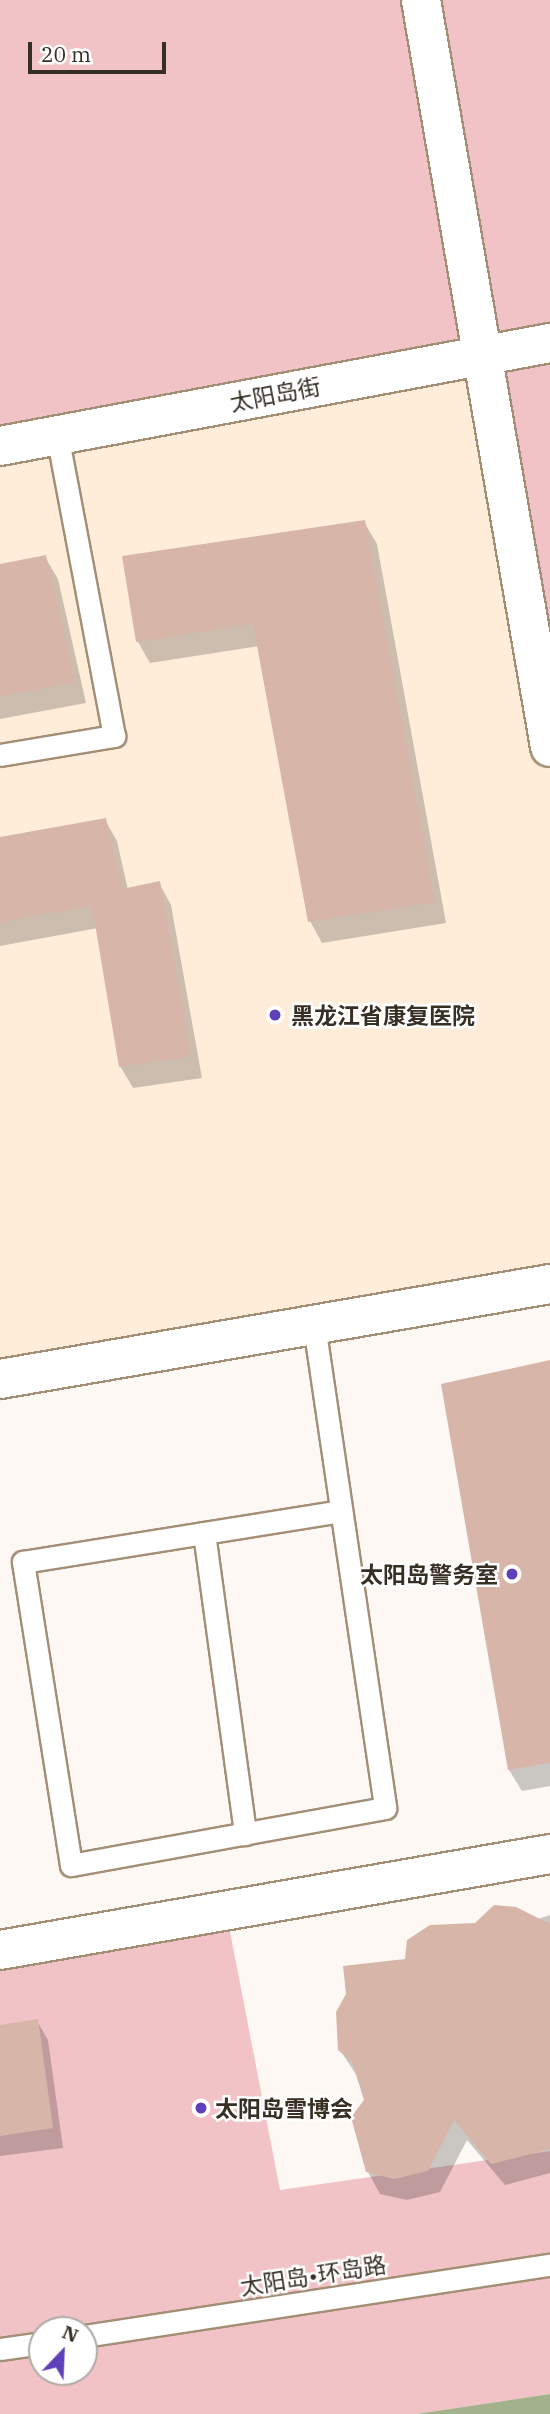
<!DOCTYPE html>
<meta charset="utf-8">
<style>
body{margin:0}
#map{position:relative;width:550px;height:2414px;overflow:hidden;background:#fdf8f3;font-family:"IBM Plex Serif","Noto Sans SC",serif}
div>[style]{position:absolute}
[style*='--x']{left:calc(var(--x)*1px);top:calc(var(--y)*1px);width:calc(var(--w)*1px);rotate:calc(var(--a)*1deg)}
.built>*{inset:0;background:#ffedda}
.green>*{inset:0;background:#f1c2c6}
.water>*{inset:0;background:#a3b28d}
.shadow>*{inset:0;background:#0003}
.building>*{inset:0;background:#d7b6a9}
.roads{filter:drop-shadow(2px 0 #a38e76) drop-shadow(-2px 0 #a38e76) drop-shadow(0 2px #a38e76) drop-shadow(0 -2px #a38e76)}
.service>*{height:21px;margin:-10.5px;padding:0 10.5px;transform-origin:10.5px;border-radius:10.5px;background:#fff}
.minor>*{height:38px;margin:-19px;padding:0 19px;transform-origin:19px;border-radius:19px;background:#fff}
.dots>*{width:19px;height:19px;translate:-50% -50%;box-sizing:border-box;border:4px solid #fff;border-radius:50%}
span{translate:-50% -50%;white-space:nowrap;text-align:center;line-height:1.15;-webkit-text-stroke:5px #fff;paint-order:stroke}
.street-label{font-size:23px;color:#372e24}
.poi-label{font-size:23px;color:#372e24;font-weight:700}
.left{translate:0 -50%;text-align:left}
.right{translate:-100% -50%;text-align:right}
.north{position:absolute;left:28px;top:2316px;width:70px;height:70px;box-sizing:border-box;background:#fff;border:2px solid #afaba7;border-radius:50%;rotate:23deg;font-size:19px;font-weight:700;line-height:28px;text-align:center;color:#372e24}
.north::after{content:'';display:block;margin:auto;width:24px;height:32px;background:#5e41ba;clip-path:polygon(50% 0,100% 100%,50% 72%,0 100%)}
.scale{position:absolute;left:28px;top:42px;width:138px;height:32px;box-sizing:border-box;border:4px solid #372e24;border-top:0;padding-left:9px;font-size:21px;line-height:24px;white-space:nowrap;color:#372e24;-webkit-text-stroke:5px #fff;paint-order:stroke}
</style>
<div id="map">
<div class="built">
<i style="clip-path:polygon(482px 354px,550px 747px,550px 1284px,0 1379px,0 446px)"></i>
</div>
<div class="green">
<i style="clip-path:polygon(0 0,401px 0,462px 351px,0 441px)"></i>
<i style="clip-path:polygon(421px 0,550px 0,550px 747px)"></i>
<i style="clip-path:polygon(evenodd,226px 1911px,280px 2190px,550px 2151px,550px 2394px,416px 2414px,0 2414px,0 1950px,226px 1911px,42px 2330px,84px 2330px,84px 2372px,42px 2372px,42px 2330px)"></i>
</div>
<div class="water">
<i style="clip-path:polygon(550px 2394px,550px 2414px,416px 2414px)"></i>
</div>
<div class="shadow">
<i style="clip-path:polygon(364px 522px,377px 544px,446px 923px,322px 943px,310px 921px,259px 646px,150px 663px,138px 642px,124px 558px)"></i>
<i style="clip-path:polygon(45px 557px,58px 579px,86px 703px,0 719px,0 566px)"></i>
<i style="clip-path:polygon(105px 820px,117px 841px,128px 890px,159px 883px,171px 905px,202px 1078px,133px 1088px,120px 1066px,98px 928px,0 946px,0 838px)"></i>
<i style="clip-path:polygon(550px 1362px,550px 1786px,522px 1791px,509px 1770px,443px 1386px)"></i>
<i style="clip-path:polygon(550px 1915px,550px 2173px,505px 2185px,467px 2140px,440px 2192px,407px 2200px,380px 2194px,368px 2172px,366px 2101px,357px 2076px,340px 2050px,407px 1961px)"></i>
<i style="clip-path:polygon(37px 2021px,48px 2040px,63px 2148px,0 2156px,0 2026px)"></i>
</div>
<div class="building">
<i style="clip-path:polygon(365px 520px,435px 902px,308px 922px,253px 624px,136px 642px,122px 556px)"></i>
<i style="clip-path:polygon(46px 555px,75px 682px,0 696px,0 564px)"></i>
<i style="clip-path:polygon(106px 818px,122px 889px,160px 881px,191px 1056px,119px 1067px,92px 906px,0 922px,0 837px)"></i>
<i style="clip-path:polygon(550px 1360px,550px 1763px,508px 1770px,441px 1384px)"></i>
<i style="clip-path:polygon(494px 1905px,516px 1907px,550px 1924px,550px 2149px,491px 2164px,454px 2120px,428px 2171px,394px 2179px,366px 2172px,351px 2117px,364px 2100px,352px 2062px,338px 2050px,336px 2012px,346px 1994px,343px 1966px,405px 1959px,407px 1940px,430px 1925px,475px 1923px)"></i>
<i style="clip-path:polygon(38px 2019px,53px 2128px,0 2136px,0 2025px)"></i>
</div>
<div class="roads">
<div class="service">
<i style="--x:0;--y:755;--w:116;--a:-9.5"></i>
<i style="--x:114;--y:736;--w:306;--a:-100.7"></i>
<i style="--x:314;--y:1325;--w:488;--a:81.6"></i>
<i style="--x:385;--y:1808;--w:319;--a:169.7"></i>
<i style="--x:71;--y:1865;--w:307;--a:-99"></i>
<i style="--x:23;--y:1562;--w:322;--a:-9.1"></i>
<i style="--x:204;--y:1533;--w:304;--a:82.2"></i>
<i style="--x:84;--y:2336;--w:471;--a:-8.7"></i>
<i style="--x:0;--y:2349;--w:42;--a:-8.1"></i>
</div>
<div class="minor">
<i style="--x:421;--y:0;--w:758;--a:80.2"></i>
<i style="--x:0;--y:446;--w:560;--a:-10.61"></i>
<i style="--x:0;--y:1379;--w:558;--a:-9.8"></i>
<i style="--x:0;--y:1950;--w:558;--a:-9.9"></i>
</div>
</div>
<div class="dots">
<i style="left:275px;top:1015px;background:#5e41ba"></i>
<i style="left:512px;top:1574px;background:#5e41ba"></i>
<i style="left:201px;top:2108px;background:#5e41ba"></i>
</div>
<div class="street-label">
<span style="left:275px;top:394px;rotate:-11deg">太阳岛街</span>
<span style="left:313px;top:2275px;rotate:-9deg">太阳岛•环岛路</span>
</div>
<div class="poi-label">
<span class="left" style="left:291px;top:1015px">黑龙江省康复医院</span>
<span class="right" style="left:498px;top:1574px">太阳岛警务室</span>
<span class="left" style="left:215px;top:2108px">太阳岛雪博会</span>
</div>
<div class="north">N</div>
<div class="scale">20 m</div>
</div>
